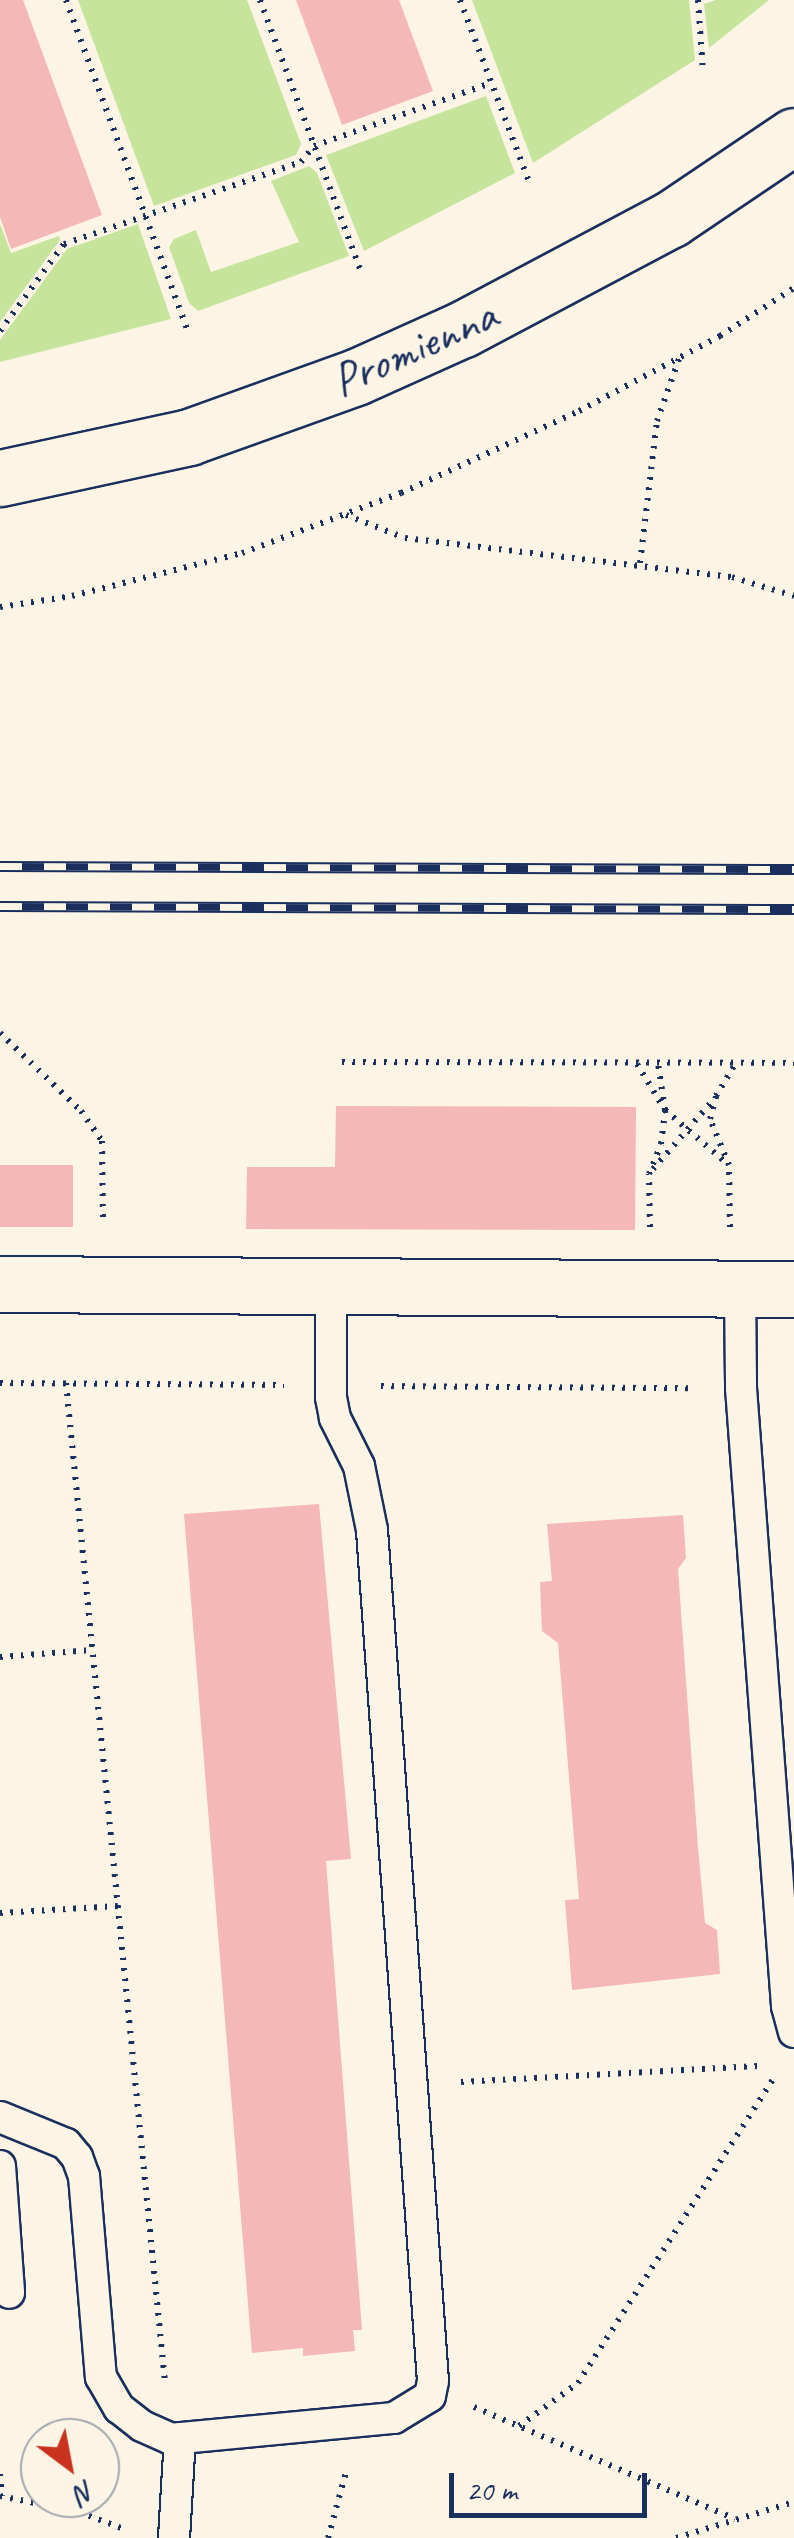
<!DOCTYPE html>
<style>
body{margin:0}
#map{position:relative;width:794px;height:2538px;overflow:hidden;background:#fcf5e5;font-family:Caveat,sans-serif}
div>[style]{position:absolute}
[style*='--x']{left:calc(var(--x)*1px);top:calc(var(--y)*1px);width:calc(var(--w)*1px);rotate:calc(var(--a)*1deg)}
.green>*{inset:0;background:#c6e49c}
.building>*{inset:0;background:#f4b8b6;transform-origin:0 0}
.path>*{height:6px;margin-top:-3px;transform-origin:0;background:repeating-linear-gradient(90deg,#1b2f5e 0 2.5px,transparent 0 10.5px)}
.roads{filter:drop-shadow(2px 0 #1b2f5e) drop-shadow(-2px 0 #1b2f5e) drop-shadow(0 2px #1b2f5e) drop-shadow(0 -2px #1b2f5e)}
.service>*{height:30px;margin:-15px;padding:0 15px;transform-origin:15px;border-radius:15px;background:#fcf5e5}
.minor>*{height:55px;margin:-27.5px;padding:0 27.5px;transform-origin:27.5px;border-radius:27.5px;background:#fcf5e5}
.tertiary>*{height:55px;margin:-27.5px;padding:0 27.5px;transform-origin:27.5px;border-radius:27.5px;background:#fcf5e5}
.rail>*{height:11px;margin-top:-5.5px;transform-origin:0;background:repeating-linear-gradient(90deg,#fcf5e5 0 22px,#1b2f5e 0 44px);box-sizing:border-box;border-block:2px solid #1b2f5e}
span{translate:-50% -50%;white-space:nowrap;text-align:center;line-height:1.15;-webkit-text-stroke:8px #fcf5e5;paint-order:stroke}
.street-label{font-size:48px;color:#1b2f5e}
.north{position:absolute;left:20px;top:2418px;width:100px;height:100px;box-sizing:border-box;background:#fcf5e5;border:2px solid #a2a6af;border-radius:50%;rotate:148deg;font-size:28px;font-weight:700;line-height:40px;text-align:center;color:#1b2f5e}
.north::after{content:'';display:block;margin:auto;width:35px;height:45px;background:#c8321e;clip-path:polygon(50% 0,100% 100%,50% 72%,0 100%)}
.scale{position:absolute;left:449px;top:2473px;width:198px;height:45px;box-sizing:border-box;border:5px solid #1b2f5e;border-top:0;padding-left:12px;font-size:30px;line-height:35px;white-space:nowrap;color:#1b2f5e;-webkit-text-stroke:8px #fcf5e5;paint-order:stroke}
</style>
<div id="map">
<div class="green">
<i style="clip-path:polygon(78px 0,247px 0,301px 144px,296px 155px,154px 206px)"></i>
<i style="clip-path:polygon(472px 0,689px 0,695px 60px,533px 163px)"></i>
<i style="clip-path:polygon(716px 0,769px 0,709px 48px,704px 4px)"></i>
<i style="clip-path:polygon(486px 96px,515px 173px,364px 251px,326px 155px)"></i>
<i style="clip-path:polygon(309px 166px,317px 173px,349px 256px,198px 311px,189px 303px,169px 247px,174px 239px,196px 230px,211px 272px,299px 242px,271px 181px)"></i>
<i style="clip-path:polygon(0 224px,11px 253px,59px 236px,60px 240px,0 322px)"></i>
<i style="clip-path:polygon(138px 224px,171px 319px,0 362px,0 340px,67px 249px)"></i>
</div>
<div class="building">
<i style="clip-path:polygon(0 0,23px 0,102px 215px,11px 249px,0 217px)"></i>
<i style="clip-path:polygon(296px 0,399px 0,433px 91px,342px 125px)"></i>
<i style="clip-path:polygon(336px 1106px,636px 1107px,635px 1230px,246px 1229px,247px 1167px,335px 1167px)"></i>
<i style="left:0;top:1165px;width:73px;height:62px"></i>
<i style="clip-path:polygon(319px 1504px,351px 1859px,326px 1861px,362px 2330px,353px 2330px,355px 2351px,303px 2356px,303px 2348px,252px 2353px,184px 1514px)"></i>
<i style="clip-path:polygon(683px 1515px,686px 1558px,678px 1569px,698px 1848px,705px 1923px,717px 1930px,720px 1974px,572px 1990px,565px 1900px,579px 1899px,558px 1643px,542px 1631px,540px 1582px,552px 1581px,547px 1524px)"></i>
</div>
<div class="path">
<i style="--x:66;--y:0;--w:354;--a:69.8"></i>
<i style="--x:260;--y:0;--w:287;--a:69.6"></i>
<i style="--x:460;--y:0;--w:195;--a:69.2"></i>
<i style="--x:698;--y:0;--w:71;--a:86"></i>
<i style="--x:0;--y:331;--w:108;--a:-53.7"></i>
<i style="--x:64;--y:244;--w:251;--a:-19.1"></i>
<i style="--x:301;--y:162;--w:21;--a:-51"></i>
<i style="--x:314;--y:146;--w:188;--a:-19.6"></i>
<i style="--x:346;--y:515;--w:63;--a:21.3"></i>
<i style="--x:405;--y:538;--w:329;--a:6.8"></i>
<i style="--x:732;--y:577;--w:65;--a:17"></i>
<i style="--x:640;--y:563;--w:143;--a:-83.2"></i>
<i style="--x:657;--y:421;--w:66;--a:-70.5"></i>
<i style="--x:0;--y:607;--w:73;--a:-8.7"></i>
<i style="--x:72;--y:596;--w:175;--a:-14.2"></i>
<i style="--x:242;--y:553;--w:170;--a:-20.7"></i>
<i style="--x:401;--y:493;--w:196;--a:-24.7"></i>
<i style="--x:579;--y:411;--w:160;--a:-28"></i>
<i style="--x:720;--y:336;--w:88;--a:-33"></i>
<i style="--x:0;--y:1033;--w:112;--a:43.9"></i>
<i style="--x:81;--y:1111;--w:37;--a:55"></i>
<i style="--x:102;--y:1141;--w:82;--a:89.3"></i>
<i style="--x:342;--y:1062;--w:452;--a:0.1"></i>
<i style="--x:637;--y:1064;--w:54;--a:58.7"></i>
<i style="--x:665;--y:1110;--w:78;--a:40.8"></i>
<i style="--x:653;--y:1169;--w:93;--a:-48.9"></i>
<i style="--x:650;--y:1227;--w:53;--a:-91.1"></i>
<i style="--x:649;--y:1174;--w:32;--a:-68"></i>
<i style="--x:661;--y:1144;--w:34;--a:-83"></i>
<i style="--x:665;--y:1110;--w:48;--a:-98.5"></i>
<i style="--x:730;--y:1227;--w:62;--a:-90.9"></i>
<i style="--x:729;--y:1165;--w:50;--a:-112.4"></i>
<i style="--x:710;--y:1119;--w:24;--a:-75"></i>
<i style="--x:716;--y:1096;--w:37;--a:-59"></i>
<i style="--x:0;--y:1383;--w:284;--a:0.4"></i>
<i style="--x:66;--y:1383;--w:1004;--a:84.34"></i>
<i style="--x:381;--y:1386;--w:313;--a:0.4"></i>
<i style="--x:0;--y:1657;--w:92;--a:-4.4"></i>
<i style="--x:0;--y:1913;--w:118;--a:-3.4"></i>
<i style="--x:461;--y:2082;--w:297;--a:-3.1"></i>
<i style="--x:474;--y:2407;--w:284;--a:23.2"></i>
<i style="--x:519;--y:2426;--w:73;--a:-36.1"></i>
<i style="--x:578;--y:2383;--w:366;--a:-57.3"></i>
<i style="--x:0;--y:2474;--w:22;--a:85"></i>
<i style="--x:0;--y:2496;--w:81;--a:11.4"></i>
<i style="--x:79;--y:2512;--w:48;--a:20.7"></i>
<i style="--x:328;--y:2538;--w:68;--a:-74.7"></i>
<i style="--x:676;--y:2538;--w:123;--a:-17"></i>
</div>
<div class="roads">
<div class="service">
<i style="--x:740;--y:1288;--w:100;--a:89.4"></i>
<i style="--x:741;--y:1388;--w:620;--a:85.74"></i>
<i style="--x:787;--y:2006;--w:27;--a:75"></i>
<i style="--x:0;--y:2117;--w:71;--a:22.2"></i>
<i style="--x:66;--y:2144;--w:17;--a:50"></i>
<i style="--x:77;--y:2157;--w:20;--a:70"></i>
<i style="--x:84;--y:2176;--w:202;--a:85.2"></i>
<i style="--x:101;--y:2377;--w:36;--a:60"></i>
<i style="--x:119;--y:2408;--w:29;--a:38"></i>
<i style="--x:142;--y:2426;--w:32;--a:24"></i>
<i style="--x:171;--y:2439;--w:224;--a:-5.4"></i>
<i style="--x:394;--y:2418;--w:42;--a:-31.4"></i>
<i style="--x:430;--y:2396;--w:15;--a:-79"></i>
<i style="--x:433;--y:2381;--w:853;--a:-94.1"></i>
<i style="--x:372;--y:1530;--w:65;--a:-101.5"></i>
<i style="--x:359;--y:1466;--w:54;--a:-116.6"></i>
<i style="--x:335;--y:1418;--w:21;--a:-101"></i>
<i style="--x:331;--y:1397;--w:112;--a:-90"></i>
<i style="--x:0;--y:2166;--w:127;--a:85.9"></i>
<i style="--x:174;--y:2538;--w:100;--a:-86.6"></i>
</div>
<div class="minor">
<i style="--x:0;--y:1284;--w:794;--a:0.36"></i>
</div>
<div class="tertiary">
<i style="--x:0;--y:478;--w:193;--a:-12.2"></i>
<i style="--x:189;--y:437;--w:177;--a:-19.8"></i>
<i style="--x:356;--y:377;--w:117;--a:-24.2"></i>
<i style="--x:463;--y:329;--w:235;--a:-27.9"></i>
<i style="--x:671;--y:219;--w:148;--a:-34"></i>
</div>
</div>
<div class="rail">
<i style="--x:0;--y:866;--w:794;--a:0.22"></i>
<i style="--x:0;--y:906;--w:794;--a:0.22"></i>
</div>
<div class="street-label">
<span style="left:414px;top:348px;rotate:-24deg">Promienna</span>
</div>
<div class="north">N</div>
<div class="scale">20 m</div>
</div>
